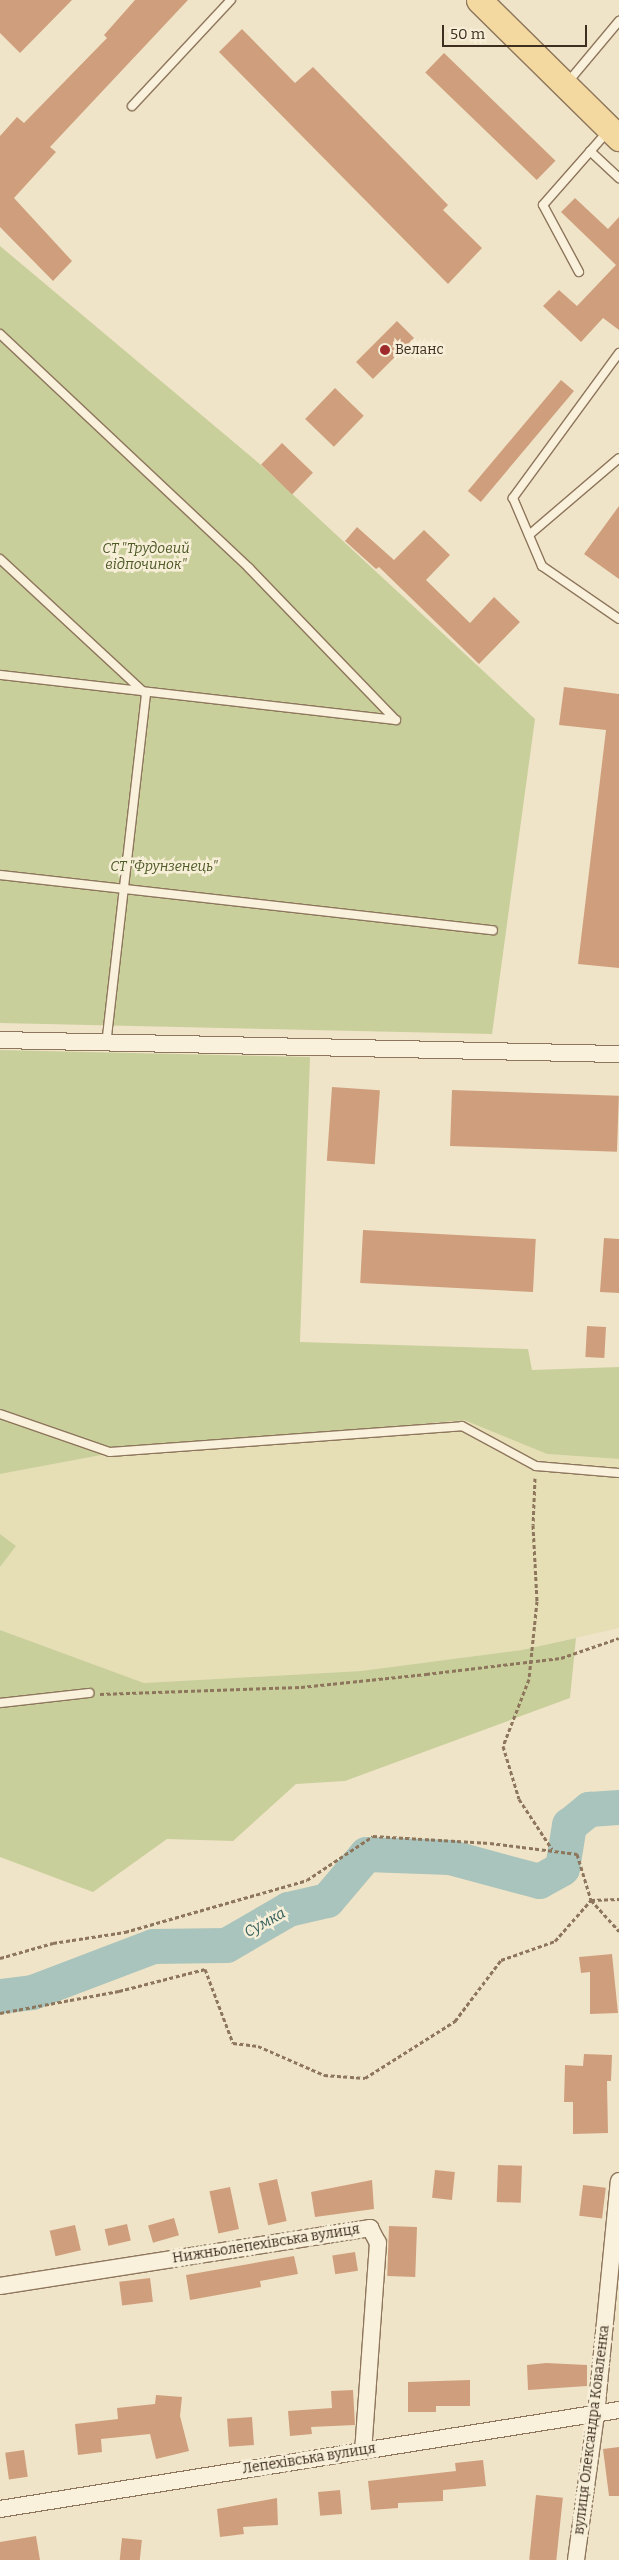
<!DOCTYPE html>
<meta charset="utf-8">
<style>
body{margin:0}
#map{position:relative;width:619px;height:2560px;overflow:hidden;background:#f0e4c8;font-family:Bitter,serif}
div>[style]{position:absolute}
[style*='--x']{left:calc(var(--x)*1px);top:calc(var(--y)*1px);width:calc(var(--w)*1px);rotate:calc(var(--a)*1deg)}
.farmland>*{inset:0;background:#e6deb5}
.green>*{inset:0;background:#c9cf9b}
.river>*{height:35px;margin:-17.5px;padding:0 17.5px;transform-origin:17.5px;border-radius:17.5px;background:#a9c4bc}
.building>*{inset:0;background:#cf9f7d;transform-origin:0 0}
.path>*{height:3px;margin-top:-1.5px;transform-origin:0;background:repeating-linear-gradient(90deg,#8d765c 0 4px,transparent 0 6.5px)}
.roads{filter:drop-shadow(1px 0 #8d765c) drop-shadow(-1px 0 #8d765c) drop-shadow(0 1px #8d765c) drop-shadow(0 -1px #8d765c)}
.service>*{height:8px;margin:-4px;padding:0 4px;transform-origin:4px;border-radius:4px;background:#faf1dc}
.minor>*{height:16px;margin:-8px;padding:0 8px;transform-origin:8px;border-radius:8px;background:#faf1dc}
.primary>*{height:25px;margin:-12.5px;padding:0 12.5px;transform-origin:12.5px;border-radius:12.5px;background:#f3d9a0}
.dots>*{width:14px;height:14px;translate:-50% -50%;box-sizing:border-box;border:2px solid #f7eed8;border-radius:50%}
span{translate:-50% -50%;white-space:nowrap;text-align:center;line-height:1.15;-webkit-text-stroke:5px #f7eed8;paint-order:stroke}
.poi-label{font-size:14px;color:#3d2e20}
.left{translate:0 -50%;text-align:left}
.park-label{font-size:14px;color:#4d5a26;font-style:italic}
.street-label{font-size:14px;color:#3d2e20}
.water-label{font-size:15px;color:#2f5d5a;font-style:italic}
.scale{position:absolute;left:442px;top:25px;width:145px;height:22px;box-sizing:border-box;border:2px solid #3d2e20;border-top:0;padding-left:6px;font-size:15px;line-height:18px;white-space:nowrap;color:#3d2e20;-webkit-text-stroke:4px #f7eed8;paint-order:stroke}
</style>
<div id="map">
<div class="farmland">
<i style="clip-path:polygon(464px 1420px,547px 1454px,619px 1459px,619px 1628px,522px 1650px,361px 1671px,144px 1683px,0 1630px,0 1567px,16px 1546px,0 1534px,0 1474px,112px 1453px)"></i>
</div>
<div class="green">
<i style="clip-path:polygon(0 246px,261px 465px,535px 719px,492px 1034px,0 1023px)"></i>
<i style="clip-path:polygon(0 1050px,310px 1057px,300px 1342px,528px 1349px,532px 1370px,619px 1367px,619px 1459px,547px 1454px,464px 1420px,112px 1453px,0 1474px)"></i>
<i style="clip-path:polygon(0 1534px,16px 1546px,0 1567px)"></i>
<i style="clip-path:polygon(0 1630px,144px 1683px,361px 1671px,522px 1650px,576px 1638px,570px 1698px,345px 1781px,296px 1784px,233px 1841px,167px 1839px,93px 1892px,0 1857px)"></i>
</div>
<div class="river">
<i style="--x:0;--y:1996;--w:32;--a:-7"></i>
<i style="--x:32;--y:1992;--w:129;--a:-20.8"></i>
<i style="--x:153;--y:1946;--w:73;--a:-0.8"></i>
<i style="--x:226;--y:1945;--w:72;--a:-30.1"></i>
<i style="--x:288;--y:1909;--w:40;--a:-13"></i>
<i style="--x:327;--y:1900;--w:60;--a:-49.7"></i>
<i style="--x:366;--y:1854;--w:84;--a:2"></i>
<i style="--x:450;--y:1857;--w:92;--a:15.1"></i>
<i style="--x:539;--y:1881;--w:26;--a:-29"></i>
<i style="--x:562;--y:1868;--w:44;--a:-80.8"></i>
<i style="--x:569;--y:1825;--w:26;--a:-39"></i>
<i style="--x:589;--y:1809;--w:30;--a:-4"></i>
</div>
<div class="building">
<i style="clip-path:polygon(0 0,72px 0,20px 53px,0 33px)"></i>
<i style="clip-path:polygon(135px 0,188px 0,50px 147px,56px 152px,14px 198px,72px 261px,53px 281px,0 227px,0 136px,17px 117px,24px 123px,107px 38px,104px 35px)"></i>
<i style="clip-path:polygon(242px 29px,295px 83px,313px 67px,448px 205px,443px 210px,482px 248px,448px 284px,219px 52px)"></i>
<i style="left:444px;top:53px;width:155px;height:27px;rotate:44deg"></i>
<i style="clip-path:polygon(575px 198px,608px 229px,619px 217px,619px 330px,603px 318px,581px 342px,543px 306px,559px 290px,577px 306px,616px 265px,561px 212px)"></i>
<i style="left:397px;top:321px;width:24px;height:58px;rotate:45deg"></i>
<i style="left:561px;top:380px;width:17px;height:145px;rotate:40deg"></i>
<i style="left:335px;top:388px;width:40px;height:43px;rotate:44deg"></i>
<i style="left:282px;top:443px;width:43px;height:30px;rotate:44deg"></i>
<i style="clip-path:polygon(619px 506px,619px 579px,584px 554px)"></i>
<i style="clip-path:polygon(357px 527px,394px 560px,424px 530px,450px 555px,426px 580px,470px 623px,494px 597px,520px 622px,479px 664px,379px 567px,376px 569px,345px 541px)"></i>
<i style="clip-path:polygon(564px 687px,619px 694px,619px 968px,578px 964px,606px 730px,559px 725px)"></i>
<i style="left:332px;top:1087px;width:48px;height:74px;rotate:4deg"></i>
<i style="left:452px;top:1090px;width:167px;height:56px;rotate:2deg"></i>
<i style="left:363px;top:1230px;width:173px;height:53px;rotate:3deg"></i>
<i style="clip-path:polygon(604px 1238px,619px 1239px,619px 1293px,600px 1292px)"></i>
<i style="left:587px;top:1326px;width:19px;height:31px;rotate:3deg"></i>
<i style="clip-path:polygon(612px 1954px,618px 2013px,590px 2014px,590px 1972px,581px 1973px,579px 1957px)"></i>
<i style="clip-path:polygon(584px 2054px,612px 2055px,611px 2081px,607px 2081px,608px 2133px,573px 2134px,573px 2102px,564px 2102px,565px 2065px,583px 2066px)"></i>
<i style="left:498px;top:2165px;width:24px;height:37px;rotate:2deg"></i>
<i style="left:435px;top:2170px;width:20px;height:28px;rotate:6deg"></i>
<i style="left:277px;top:2179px;width:43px;height:19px;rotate:77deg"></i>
<i style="clip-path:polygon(372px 2180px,374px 2209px,315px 2217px,311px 2192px)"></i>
<i style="left:583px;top:2185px;width:23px;height:31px;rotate:7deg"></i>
<i style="left:230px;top:2187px;width:43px;height:21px;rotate:78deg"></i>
<i style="left:174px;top:2218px;width:18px;height:27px;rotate:74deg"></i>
<i style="left:127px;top:2224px;width:17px;height:23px;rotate:77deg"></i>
<i style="left:75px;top:2225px;width:26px;height:26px;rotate:77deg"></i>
<i style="left:389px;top:2226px;width:28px;height:50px;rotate:2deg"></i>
<i style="left:355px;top:2252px;width:19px;height:23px;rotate:81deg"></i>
<i style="clip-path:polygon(294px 2256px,298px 2274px,260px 2281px,261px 2287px,190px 2300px,186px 2275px)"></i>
<i style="left:150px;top:2278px;width:24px;height:31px;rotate:83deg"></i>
<i style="clip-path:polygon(546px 2363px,587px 2365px,587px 2386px,528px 2390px,527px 2365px)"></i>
<i style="clip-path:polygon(470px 2380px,470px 2406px,436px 2406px,436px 2412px,408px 2412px,408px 2382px)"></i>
<i style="clip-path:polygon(353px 2390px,355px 2425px,311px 2427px,312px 2434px,290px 2436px,288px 2411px,332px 2408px,331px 2391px)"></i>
<i style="clip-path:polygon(156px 2395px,182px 2397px,180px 2416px,189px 2451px,156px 2459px,150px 2434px,101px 2439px,102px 2452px,78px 2455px,75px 2424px,118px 2419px,117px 2408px,155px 2404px)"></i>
<i style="left:252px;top:2417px;width:28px;height:25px;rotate:86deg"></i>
<i style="clip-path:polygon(619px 2447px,619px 2496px,609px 2496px,603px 2449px)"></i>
<i style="left:24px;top:2450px;width:27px;height:19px;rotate:82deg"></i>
<i style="clip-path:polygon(483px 2460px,486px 2486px,443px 2490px,443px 2501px,398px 2503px,398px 2508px,371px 2510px,368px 2481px,456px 2471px,455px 2463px)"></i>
<i style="left:340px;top:2490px;width:24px;height:22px;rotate:85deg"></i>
<i style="left:536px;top:2495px;width:27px;height:65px;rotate:6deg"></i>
<i style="clip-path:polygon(277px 2498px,278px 2525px,243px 2527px,244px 2534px,220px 2537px,217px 2509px)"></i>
<i style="clip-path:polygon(36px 2536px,40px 2560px,0 2560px,0 2542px)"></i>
<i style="left:122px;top:2538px;width:20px;height:22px;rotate:6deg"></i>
</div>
<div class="path">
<i style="--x:535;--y:1478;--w:47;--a:92.4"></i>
<i style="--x:533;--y:1525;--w:76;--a:87"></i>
<i style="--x:537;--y:1601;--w:78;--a:95.9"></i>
<i style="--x:529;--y:1679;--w:72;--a:111.2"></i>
<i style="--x:503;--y:1746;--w:55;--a:73.2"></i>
<i style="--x:519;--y:1799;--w:60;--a:56.6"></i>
<i style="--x:100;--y:1694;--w:201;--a:-2"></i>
<i style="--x:301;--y:1687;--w:126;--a:-5.9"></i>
<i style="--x:426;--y:1674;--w:136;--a:-6.8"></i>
<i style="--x:561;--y:1658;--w:61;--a:-19"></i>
<i style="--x:0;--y:1958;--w:55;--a:-15.8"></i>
<i style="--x:53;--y:1943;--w:73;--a:-8.7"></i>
<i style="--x:125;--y:1932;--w:189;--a:-15.9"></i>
<i style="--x:307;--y:1880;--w:79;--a:-33.7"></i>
<i style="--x:373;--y:1836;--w:117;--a:3.4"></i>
<i style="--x:490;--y:1843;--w:88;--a:7.2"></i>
<i style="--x:577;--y:1854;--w:48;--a:73.1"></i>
<i style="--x:591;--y:1900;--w:42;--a:47.9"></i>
<i style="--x:0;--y:2013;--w:121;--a:-10.5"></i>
<i style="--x:119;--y:1991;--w:89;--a:-14.3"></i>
<i style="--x:205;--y:1969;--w:79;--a:69.3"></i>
<i style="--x:233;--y:2043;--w:25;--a:7"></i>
<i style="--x:258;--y:2046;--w:72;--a:23.7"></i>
<i style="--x:324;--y:2075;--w:41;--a:4.2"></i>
<i style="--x:365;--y:2078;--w:107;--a:-32.3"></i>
<i style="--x:455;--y:2021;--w:76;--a:-53"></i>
<i style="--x:501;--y:1960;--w:57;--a:-19.4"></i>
<i style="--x:555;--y:1941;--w:55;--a:-48.7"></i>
<i style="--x:591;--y:1900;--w:28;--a:-2"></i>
</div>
<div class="roads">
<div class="service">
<i style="--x:568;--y:82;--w:80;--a:-50.1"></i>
<i style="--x:132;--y:106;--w:145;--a:-47"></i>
<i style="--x:590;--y:151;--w:40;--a:43"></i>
<i style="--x:579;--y:272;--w:76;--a:-118.2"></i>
<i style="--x:543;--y:205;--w:98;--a:-48.7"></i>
<i style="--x:0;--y:334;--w:342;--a:43.2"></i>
<i style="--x:249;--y:568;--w:211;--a:46"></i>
<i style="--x:396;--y:720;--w:399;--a:-173.5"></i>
<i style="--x:619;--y:353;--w:180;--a:126.2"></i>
<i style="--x:513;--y:498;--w:74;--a:66.9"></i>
<i style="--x:542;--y:566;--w:93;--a:34.5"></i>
<i style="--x:529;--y:535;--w:118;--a:-40.5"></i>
<i style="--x:0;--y:559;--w:199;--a:42.8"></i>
<i style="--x:146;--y:694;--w:351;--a:96.5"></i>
<i style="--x:0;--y:875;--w:496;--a:6.4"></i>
<i style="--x:0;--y:1414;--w:116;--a:19.1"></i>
<i style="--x:110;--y:1452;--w:353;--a:-4.2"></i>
<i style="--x:462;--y:1426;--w:84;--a:28.4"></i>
<i style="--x:536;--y:1466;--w:83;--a:4.8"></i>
<i style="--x:0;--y:1703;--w:90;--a:-6.4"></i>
</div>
<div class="minor">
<i style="--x:0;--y:1040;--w:619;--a:1.3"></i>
<i style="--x:0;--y:2286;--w:375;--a:-8.9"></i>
<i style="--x:370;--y:2228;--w:17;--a:62"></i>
<i style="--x:378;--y:2243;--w:208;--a:94.1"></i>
<i style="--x:0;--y:2509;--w:627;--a:-9.09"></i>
<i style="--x:576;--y:2560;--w:147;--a:-82.2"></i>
<i style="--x:596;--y:2414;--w:234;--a:-84.4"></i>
</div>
<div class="primary">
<i style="--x:479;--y:0;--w:197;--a:44.6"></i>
</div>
</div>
<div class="dots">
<i style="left:385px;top:350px;background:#9e2a2b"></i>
</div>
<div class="poi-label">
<span class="left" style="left:395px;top:350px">Веланс</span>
</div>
<div class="park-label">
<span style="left:146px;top:557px">СТ "Трудовий<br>відпочинок"</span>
<span style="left:164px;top:867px">СТ "Фрунзенець"</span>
</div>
<div class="street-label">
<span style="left:266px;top:2244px;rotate:-9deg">Нижньолепехівська вулиця</span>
<span style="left:592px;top:2430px;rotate:-83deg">вулиця Олександра Коваленка</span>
<span style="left:309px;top:2459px;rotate:-9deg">Лепехівська вулиця</span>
</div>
<div class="water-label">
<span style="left:265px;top:1923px;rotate:-29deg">Сумка</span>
</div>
<div class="scale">50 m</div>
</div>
